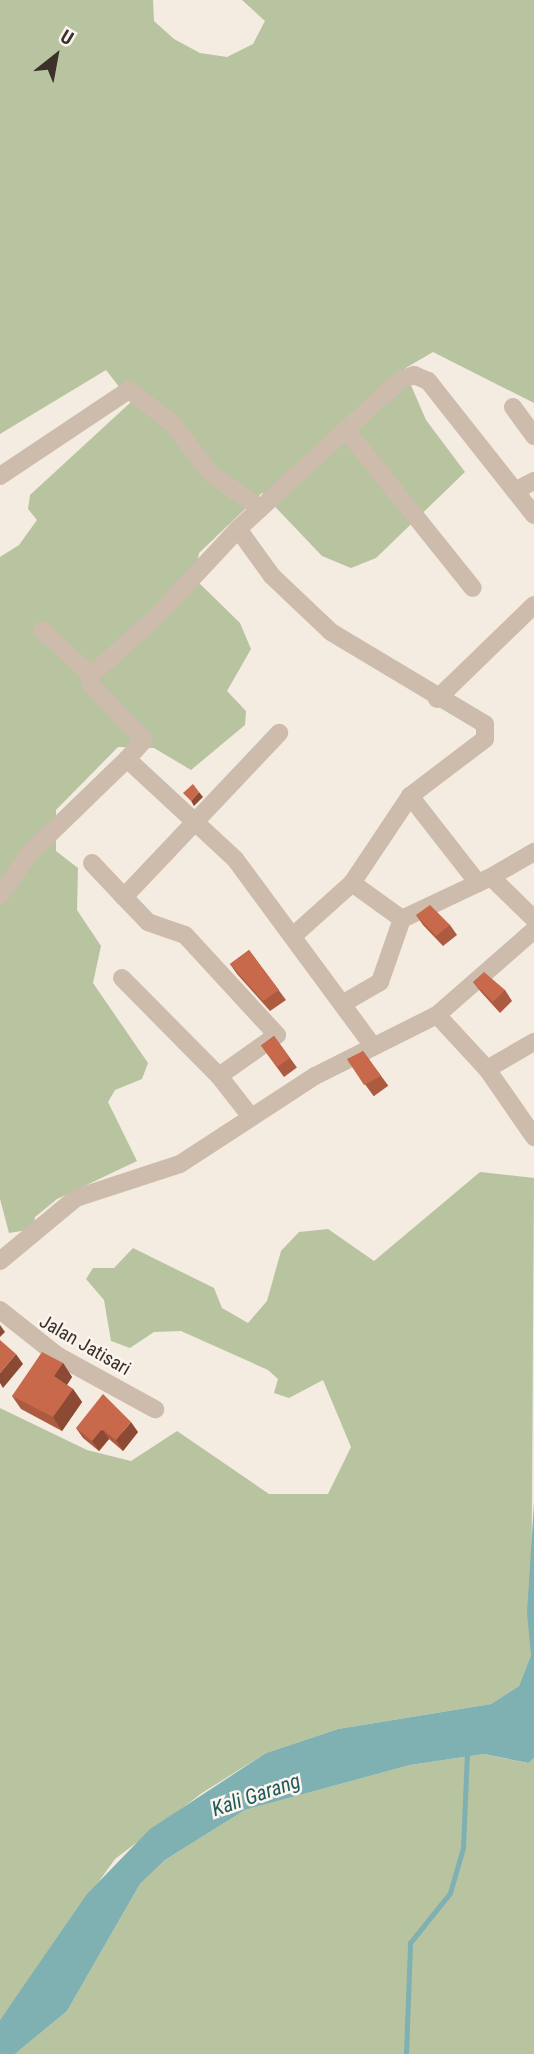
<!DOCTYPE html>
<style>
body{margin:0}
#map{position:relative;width:534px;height:2054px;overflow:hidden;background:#f4ebe1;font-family:"Roboto Condensed",sans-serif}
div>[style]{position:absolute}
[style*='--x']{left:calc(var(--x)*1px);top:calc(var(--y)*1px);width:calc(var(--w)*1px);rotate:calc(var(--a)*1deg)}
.green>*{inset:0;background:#b8c4a0}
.water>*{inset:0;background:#7fb0b2}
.stream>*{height:4.5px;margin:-2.25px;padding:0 2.25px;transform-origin:2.25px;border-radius:2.25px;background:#7fb0b2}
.minor>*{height:18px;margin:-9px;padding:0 9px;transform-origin:9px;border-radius:9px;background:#cdbbac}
.wall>*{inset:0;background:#ac5a40;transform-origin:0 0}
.shaded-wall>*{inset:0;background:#8c4a34}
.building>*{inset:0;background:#c8694b;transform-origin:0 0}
span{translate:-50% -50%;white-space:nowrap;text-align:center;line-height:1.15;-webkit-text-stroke:5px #fbf5ee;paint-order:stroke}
.street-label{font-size:19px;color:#3b302b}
.water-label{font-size:21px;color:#1f5a5e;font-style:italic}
.north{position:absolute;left:21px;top:21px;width:70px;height:70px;-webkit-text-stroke:5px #fbf5ee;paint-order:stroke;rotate:31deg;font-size:19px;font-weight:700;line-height:28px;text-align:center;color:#3b302b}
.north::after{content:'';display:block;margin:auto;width:24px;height:32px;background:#3b302b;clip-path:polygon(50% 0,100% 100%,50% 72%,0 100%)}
</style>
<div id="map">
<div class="green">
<i style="clip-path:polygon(0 0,153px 0,154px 21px,174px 39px,200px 53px,227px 57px,253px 44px,265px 21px,242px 0,534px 0,534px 403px,433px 352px,404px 369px,426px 420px,465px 472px,376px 558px,351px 568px,322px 556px,262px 493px,199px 553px,195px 579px,240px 623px,251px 649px,227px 691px,246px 711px,245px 725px,191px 770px,154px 748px,118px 747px,56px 810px,56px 851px,78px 868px,77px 910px,101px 946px,93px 983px,148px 1063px,142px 1079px,115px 1090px,108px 1102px,137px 1161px,57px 1199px,35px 1217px,34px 1229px,9px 1233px,0 1199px,0 557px,19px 545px,37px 520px,28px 509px,30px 495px,131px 402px,106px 370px,0 434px)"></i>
<i style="clip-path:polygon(480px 1172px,534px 1178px,531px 1655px,519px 1686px,491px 1704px,338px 1729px,266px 1753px,202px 1793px,115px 1859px,0 2020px,0 1408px,87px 1450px,131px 1461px,177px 1431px,269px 1494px,328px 1494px,351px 1447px,323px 1380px,289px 1398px,274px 1393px,278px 1379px,268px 1370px,181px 1331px,154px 1332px,130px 1348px,111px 1341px,104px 1300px,86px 1279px,93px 1268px,114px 1268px,133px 1248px,214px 1288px,222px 1308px,248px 1323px,267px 1301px,281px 1251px,299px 1232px,328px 1229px,374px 1261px)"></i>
<i style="clip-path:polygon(484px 1754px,527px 1763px,534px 1758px,534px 2054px,15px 2054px,67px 2011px,140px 1884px,165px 1860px,245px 1810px,410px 1765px)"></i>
</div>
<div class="water">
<i style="clip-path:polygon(534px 1503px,534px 1758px,528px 1763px,484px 1754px,410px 1765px,245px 1810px,165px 1860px,140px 1884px,67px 2011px,15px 2054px,0 2054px,0 2020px,87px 1894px,150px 1829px,266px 1753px,338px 1729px,491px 1704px,519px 1686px,531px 1655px,527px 1613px)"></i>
</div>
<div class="stream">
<i style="--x:406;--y:2054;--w:111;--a:-87.9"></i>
<i style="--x:410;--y:1943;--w:64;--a:-51.3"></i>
<i style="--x:450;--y:1893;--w:47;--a:-73.9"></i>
<i style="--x:463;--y:1848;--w:95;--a:-87.6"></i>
</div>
<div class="minor">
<i style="--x:513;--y:407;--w:36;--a:54"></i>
<i style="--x:347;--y:431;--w:201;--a:51.3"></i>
<i style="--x:0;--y:476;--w:155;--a:-33.7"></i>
<i style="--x:129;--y:390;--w:56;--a:37.7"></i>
<i style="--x:173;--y:424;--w:63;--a:52.8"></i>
<i style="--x:211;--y:474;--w:60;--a:34.8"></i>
<i style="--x:515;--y:491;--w:21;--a:-28"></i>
<i style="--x:534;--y:515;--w:171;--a:-128.3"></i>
<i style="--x:428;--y:381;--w:15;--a:-157"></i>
<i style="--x:414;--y:375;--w:15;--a:160"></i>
<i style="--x:400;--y:380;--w:220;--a:137.4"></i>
<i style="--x:238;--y:529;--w:58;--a:54.1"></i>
<i style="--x:272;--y:576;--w:81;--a:43.5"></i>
<i style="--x:331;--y:632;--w:179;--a:30.9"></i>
<i style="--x:485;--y:724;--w:15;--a:90"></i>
<i style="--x:485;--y:739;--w:94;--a:142.8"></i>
<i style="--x:410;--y:796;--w:110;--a:52"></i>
<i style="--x:478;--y:883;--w:14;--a:-25"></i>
<i style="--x:491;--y:877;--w:60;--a:44.3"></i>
<i style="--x:42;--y:630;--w:67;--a:42.6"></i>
<i style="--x:437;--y:699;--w:135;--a:-44.1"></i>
<i style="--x:127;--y:759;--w:25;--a:-48"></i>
<i style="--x:144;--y:740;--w:76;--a:-133.9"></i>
<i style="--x:91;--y:685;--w:10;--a:-90"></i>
<i style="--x:91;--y:675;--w:87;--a:-41.7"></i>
<i style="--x:156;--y:617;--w:120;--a:-47"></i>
<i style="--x:92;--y:863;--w:47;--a:46.7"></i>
<i style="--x:491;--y:877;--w:50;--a:-30.2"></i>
<i style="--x:352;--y:883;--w:62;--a:35.8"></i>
<i style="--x:0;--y:896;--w:51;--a:-55.4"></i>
<i style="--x:29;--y:854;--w:136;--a:-44.1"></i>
<i style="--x:127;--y:759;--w:147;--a:42.8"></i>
<i style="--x:235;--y:859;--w:232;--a:53.6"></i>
<i style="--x:293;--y:936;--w:79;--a:-41.9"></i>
<i style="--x:352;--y:883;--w:105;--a:-56.3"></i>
<i style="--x:122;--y:978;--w:138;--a:45.3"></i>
<i style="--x:342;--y:1004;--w:44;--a:-30.1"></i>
<i style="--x:380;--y:982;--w:67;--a:-70.8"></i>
<i style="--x:402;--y:919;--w:84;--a:-25.3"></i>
<i style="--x:437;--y:1015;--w:74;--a:47.2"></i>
<i style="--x:487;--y:1069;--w:54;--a:-29.9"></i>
<i style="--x:487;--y:1069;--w:83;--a:55.3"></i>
<i style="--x:251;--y:1117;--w:52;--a:-128"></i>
<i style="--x:219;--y:1076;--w:71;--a:-35.3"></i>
<i style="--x:277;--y:1035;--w:136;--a:-132.6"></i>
<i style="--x:185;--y:935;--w:39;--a:-161"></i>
<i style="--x:148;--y:922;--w:35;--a:-134"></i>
<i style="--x:124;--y:897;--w:226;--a:-46.6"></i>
<i style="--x:0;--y:1261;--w:99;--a:-39.7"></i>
<i style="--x:76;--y:1198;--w:109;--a:-18.1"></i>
<i style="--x:180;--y:1164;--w:161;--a:-33.1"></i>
<i style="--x:315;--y:1076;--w:136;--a:-26.6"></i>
<i style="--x:437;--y:1015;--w:129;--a:-41.2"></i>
<i style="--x:0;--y:1310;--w:74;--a:38.4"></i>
<i style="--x:58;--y:1356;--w:111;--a:28.7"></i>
</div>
<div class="wall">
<i style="clip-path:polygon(416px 915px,450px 925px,457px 935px,443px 946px,423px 925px)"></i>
<i style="clip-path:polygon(249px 950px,286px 1000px,270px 1011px,237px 974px,230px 964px)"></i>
<i style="clip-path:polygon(473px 982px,505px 990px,512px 1001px,500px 1013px,481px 992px)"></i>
<i style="left:274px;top:1036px;width:39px;height:16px;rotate:54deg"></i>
<i style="left:363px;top:1051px;width:43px;height:18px;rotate:54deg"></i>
<i style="clip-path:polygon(63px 1363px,72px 1377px,67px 1385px,73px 1389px,82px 1402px,62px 1431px,21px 1409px,12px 1396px)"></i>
<i style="clip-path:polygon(76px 1428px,138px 1432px,123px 1451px,109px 1439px,99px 1451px,83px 1438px)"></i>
</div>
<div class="shaded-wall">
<i style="clip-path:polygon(199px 792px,203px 797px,194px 806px,191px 801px)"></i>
<i style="clip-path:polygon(0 1325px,5px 1332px,0 1337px)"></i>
<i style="clip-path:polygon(16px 1354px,23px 1364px,3px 1388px,0 1383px,0 1373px)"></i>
<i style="clip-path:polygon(63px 1363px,72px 1377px,64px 1389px,54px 1376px)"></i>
<i style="clip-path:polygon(73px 1389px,82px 1402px,62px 1431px,53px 1417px)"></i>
<i style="clip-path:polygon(131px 1422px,138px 1432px,123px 1451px,116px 1440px)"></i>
<i style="clip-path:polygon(102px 1429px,109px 1439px,99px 1451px,92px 1441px)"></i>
</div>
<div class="building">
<i style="clip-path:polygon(193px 784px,199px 792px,191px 801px,183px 793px)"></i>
<i style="clip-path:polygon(430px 905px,450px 925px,436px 936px,416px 915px)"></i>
<i style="clip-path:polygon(249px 950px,279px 990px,263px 1001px,230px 964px)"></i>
<i style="clip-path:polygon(484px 972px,505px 990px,493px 1002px,473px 982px)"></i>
<i style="left:274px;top:1036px;width:27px;height:16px;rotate:54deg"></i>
<i style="clip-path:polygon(363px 1051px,381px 1076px,364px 1085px,347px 1059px)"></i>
<i style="clip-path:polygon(0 1340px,16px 1354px,0 1373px)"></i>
<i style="clip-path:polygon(42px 1352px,63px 1363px,54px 1376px,73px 1389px,53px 1417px,12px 1396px)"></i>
<i style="clip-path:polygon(103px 1394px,131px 1422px,116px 1440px,102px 1429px,92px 1441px,76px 1428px)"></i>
</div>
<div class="street-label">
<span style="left:85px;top:1345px;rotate:30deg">Jalan Jatisari</span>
</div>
<div class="water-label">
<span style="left:256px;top:1795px;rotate:-19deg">Kali Garang</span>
</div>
<div class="north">U</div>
</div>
